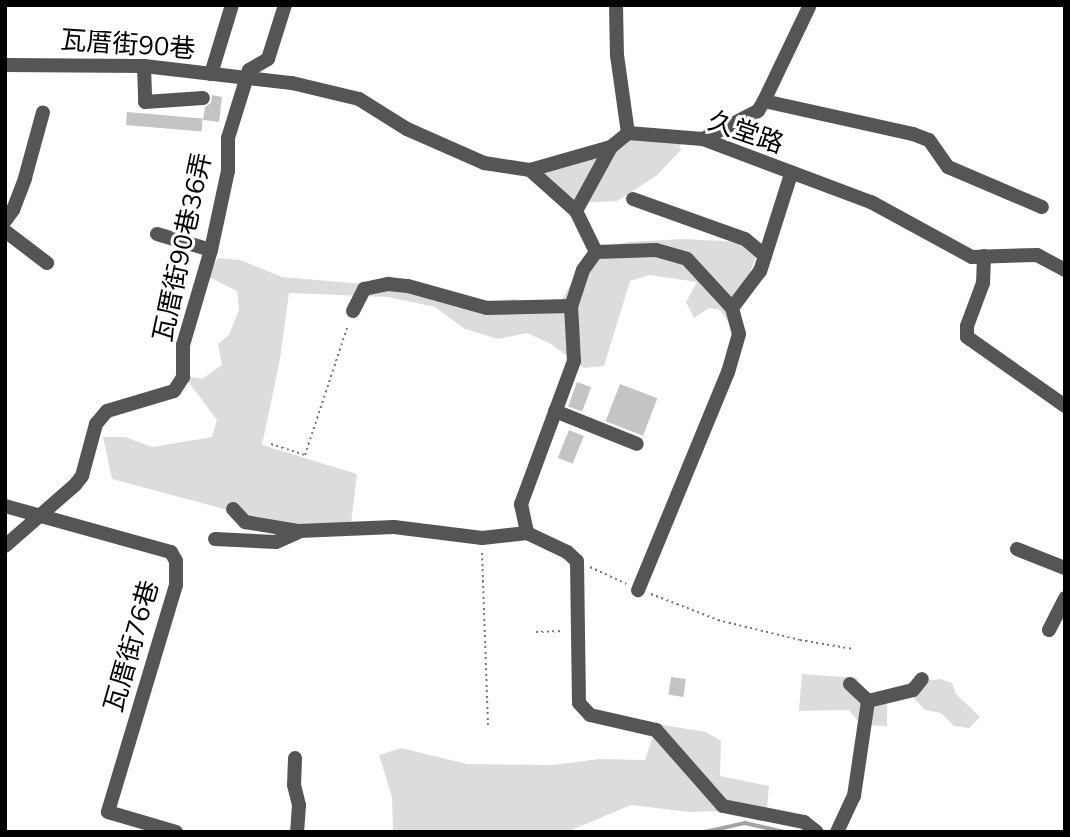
<!DOCTYPE html>
<meta charset="utf-8">
<style>
body{margin:0}
#map{position:relative;width:1070px;height:837px;overflow:hidden;background:#fff;font-family:Mulish,"Noto Sans TC",sans-serif}
div>[style]{position:absolute}
[style*='--x']{left:calc(var(--x)*1px);top:calc(var(--y)*1px);width:calc(var(--w)*1px);rotate:calc(var(--a)*1deg)}
.green>*{inset:0;background:#dcdcdc}
.stream>*{height:3.5px;margin:-1.75px;padding:0 1.75px;transform-origin:1.75px;border-radius:1.75px;background:#a3a3a3}
.building>*{inset:0;background:#c4c4c4;transform-origin:0 0}
.path>*{height:2px;margin-top:-1px;transform-origin:0;background:repeating-linear-gradient(90deg,#777 0 2px,transparent 0 5.5px)}
.minor>*{height:14px;margin:-7px;padding:0 7px;transform-origin:7px;border-radius:7px;background:#555}
span{translate:-50% -50%;white-space:nowrap;text-align:center;line-height:1.15;-webkit-text-stroke:6px #fff;paint-order:stroke}
.street-label{font-size:26px;color:#000}
.frame{position:absolute;inset:0;border:7px solid #000;pointer-events:none}
</style>
<div id="map">
<div class="green">
<i style="clip-path:polygon(628px 133px,682px 142px,679px 148px,682px 149px,656px 176px,617px 201px,563px 204px,534px 174px)"></i>
<i style="clip-path:polygon(683px 239px,762px 243px,729px 323px,720px 310px,709px 308px,694px 318px,686px 302px,697px 282px,650px 275px,630px 281px,604px 366px,584px 368px,551px 344px,527px 333px,498px 339px,465px 329px,435px 307px,388px 297px,289px 293px,280px 359px,262px 445px,357px 474px,351px 524px,306px 531px,112px 479px,103px 437px,125px 437px,152px 447px,212px 437px,217px 420px,184px 376px,202px 379px,222px 365px,218px 344px,229px 335px,239px 310px,237px 291px,207px 276px,218px 258px,240px 260px,282px 277px,374px 285px,478px 301px,515px 299px,532px 306px,559px 305px,590px 249px,628px 242px)"></i>
<i style="clip-path:polygon(802px 674px,857px 678px,862px 698px,887px 701px,887px 726px,861px 725px,849px 710px,799px 711px)"></i>
<i style="clip-path:polygon(940px 679px,952px 683px,956px 694px,980px 717px,969px 728px,954px 726px,941px 713px,925px 710px,912px 696px,924px 681px)"></i>
<i style="clip-path:polygon(657px 724px,706px 732px,721px 741px,720px 776px,769px 786px,766px 821px,724px 811px,690px 812px,631px 805px,567px 832px,393px 832px,392px 797px,379px 755px,401px 748px,467px 764px,553px 765px,599px 759px,645px 760px)"></i>
</div>
<div class="stream">
<i style="--x:705;--y:832;--w:41;--a:-12.7"></i>
<i style="--x:745;--y:823;--w:41;--a:12.7"></i>
</div>
<div class="building">
<i style="clip-path:polygon(212px 95px,222px 97px,219px 122px,203px 120px,205px 107px,211px 103px)"></i>
<i style="left:127px;top:112px;width:76px;height:13px;rotate:5deg"></i>
<i style="left:577px;top:382px;width:15px;height:26px;rotate:20deg"></i>
<i style="left:620px;top:384px;width:40px;height:40px;rotate:21deg"></i>
<i style="left:569px;top:430px;width:16px;height:30px;rotate:22deg"></i>
<i style="left:671px;top:677px;width:15px;height:18px;rotate:8deg"></i>
</div>
<div class="path">
<i style="--x:271;--y:444;--w:36;--a:18"></i>
<i style="--x:305;--y:455;--w:137;--a:-71.7"></i>
<i style="--x:482;--y:553;--w:172;--a:88"></i>
<i style="--x:590;--y:567;--w:40;--a:25"></i>
<i style="--x:651;--y:594;--w:72;--a:21.2"></i>
<i style="--x:718;--y:620;--w:84;--a:13.7"></i>
<i style="--x:800;--y:640;--w:54;--a:9.6"></i>
<i style="--x:536;--y:632;--w:27;--a:-2"></i>
</div>
<div class="minor">
<i style="--x:616;--y:5;--w:50;--a:88.9"></i>
<i style="--x:617;--y:55;--w:79;--a:82"></i>
<i style="--x:809;--y:7;--w:104;--a:115.6"></i>
<i style="--x:764;--y:101;--w:153;--a:12.5"></i>
<i style="--x:913;--y:134;--w:17;--a:21"></i>
<i style="--x:929;--y:140;--w:33;--a:55"></i>
<i style="--x:948;--y:167;--w:102;--a:23.1"></i>
<i style="--x:5;--y:65;--w:139;--a:0.4"></i>
<i style="--x:144;--y:66;--w:149;--a:6.6"></i>
<i style="--x:292;--y:83;--w:69;--a:13.4"></i>
<i style="--x:359;--y:99;--w:57;--a:32"></i>
<i style="--x:407;--y:129;--w:84;--a:23.8"></i>
<i style="--x:484;--y:163;--w:47;--a:8.7"></i>
<i style="--x:530;--y:170;--w:84;--a:-15.9"></i>
<i style="--x:611;--y:147;--w:22;--a:-39"></i>
<i style="--x:628;--y:133;--w:75;--a:4.6"></i>
<i style="--x:703;--y:139;--w:179;--a:20.6"></i>
<i style="--x:871;--y:202;--w:115;--a:28.6"></i>
<i style="--x:972;--y:257;--w:65;--a:-1.8"></i>
<i style="--x:1037;--y:255;--w:32;--a:28"></i>
<i style="--x:144;--y:66;--w:36;--a:88"></i>
<i style="--x:145;--y:102;--w:58;--a:-3.9"></i>
<i style="--x:211;--y:74;--w:72;--a:-73.1"></i>
<i style="--x:703;--y:139;--w:62;--a:-27"></i>
<i style="--x:758;--y:111;--w:12;--a:-59"></i>
<i style="--x:530;--y:170;--w:62;--a:41.7"></i>
<i style="--x:576;--y:211;--w:46;--a:64"></i>
<i style="--x:596;--y:252;--w:22;--a:126"></i>
<i style="--x:583;--y:270;--w:38;--a:108"></i>
<i style="--x:571;--y:306;--w:55;--a:86.9"></i>
<i style="--x:574;--y:361;--w:153;--a:110.3"></i>
<i style="--x:521;--y:504;--w:30;--a:78"></i>
<i style="--x:527;--y:533;--w:44;--a:25.4"></i>
<i style="--x:567;--y:552;--w:13;--a:42"></i>
<i style="--x:577;--y:561;--w:142;--a:89.2"></i>
<i style="--x:579;--y:703;--w:16;--a:47"></i>
<i style="--x:590;--y:715;--w:68;--a:12.8"></i>
<i style="--x:656;--y:730;--w:101;--a:48.6"></i>
<i style="--x:723;--y:806;--w:83;--a:11.2"></i>
<i style="--x:804;--y:822;--w:16;--a:38"></i>
<i style="--x:633;--y:199;--w:119;--a:19.7"></i>
<i style="--x:745;--y:239;--w:26;--a:40"></i>
<i style="--x:765;--y:256;--w:16;--a:108"></i>
<i style="--x:760;--y:271;--w:46;--a:127.1"></i>
<i style="--x:732;--y:308;--w:27;--a:75"></i>
<i style="--x:739;--y:334;--w:40;--a:106"></i>
<i style="--x:728;--y:372;--w:236;--a:112.4"></i>
<i style="--x:576;--y:211;--w:73;--a:-61.3"></i>
<i style="--x:5;--y:221;--w:14;--a:-54"></i>
<i style="--x:13;--y:210;--w:34;--a:-69"></i>
<i style="--x:25;--y:178;--w:68;--a:-74.7"></i>
<i style="--x:5;--y:231;--w:53;--a:37.3"></i>
<i style="--x:157;--y:234;--w:56;--a:16.5"></i>
<i style="--x:596;--y:252;--w:60;--a:-1.9"></i>
<i style="--x:656;--y:250;--w:32;--a:16"></i>
<i style="--x:687;--y:259;--w:67;--a:47.4"></i>
<i style="--x:765;--y:256;--w:86;--a:-72.4"></i>
<i style="--x:984;--y:256;--w:27;--a:92"></i>
<i style="--x:983;--y:283;--w:46;--a:110.4"></i>
<i style="--x:967;--y:326;--w:11;--a:90"></i>
<i style="--x:967;--y:337;--w:120;--a:35.1"></i>
<i style="--x:353;--y:311;--w:25;--a:-63"></i>
<i style="--x:364;--y:289;--w:25;--a:-12"></i>
<i style="--x:388;--y:284;--w:20;--a:6"></i>
<i style="--x:408;--y:286;--w:82;--a:15.6"></i>
<i style="--x:487;--y:308;--w:84;--a:-1.4"></i>
<i style="--x:555;--y:411;--w:88;--a:21.9"></i>
<i style="--x:5;--y:506;--w:172;--a:15.5"></i>
<i style="--x:171;--y:552;--w:10;--a:61"></i>
<i style="--x:176;--y:561;--w:24;--a:90"></i>
<i style="--x:176;--y:585;--w:237;--a:106.7"></i>
<i style="--x:108;--y:812;--w:71;--a:16.4"></i>
<i style="--x:233;--y:509;--w:18;--a:47"></i>
<i style="--x:245;--y:522;--w:55;--a:9.5"></i>
<i style="--x:299;--y:531;--w:95;--a:-2.4"></i>
<i style="--x:394;--y:527;--w:89;--a:7.1"></i>
<i style="--x:482;--y:538;--w:45;--a:-6.3"></i>
<i style="--x:215;--y:539;--w:61;--a:2.8"></i>
<i style="--x:276;--y:542;--w:24;--a:-24"></i>
<i style="--x:5;--y:546;--w:93;--a:-41.1"></i>
<i style="--x:75;--y:485;--w:11;--a:-52"></i>
<i style="--x:82;--y:476;--w:54;--a:-74.9"></i>
<i style="--x:96;--y:424;--w:17;--a:-50"></i>
<i style="--x:107;--y:411;--w:70;--a:-16.6"></i>
<i style="--x:174;--y:391;--w:17;--a:-57"></i>
<i style="--x:183;--y:377;--w:32;--a:-90"></i>
<i style="--x:183;--y:345;--w:99;--a:-73.6"></i>
<i style="--x:211;--y:250;--w:81;--a:-77.9"></i>
<i style="--x:228;--y:171;--w:33;--a:-90"></i>
<i style="--x:228;--y:138;--w:71;--a:-72.8"></i>
<i style="--x:249;--y:70;--w:22;--a:-30"></i>
<i style="--x:268;--y:59;--w:57;--a:-72.5"></i>
<i style="--x:1017;--y:549;--w:52;--a:21.6"></i>
<i style="--x:1049;--y:630;--w:36;--a:-63"></i>
<i style="--x:850;--y:684;--w:25;--a:43"></i>
<i style="--x:295;--y:758;--w:27;--a:92"></i>
<i style="--x:294;--y:785;--w:21;--a:76"></i>
<i style="--x:299;--y:805;--w:27;--a:94"></i>
<i style="--x:837;--y:832;--w:40;--a:-65"></i>
<i style="--x:854;--y:796;--w:96;--a:-81.6"></i>
<i style="--x:868;--y:701;--w:46;--a:-13.7"></i>
<i style="--x:913;--y:690;--w:14;--a:-51"></i>
</div>
<div class="street-label">
<span style="left:128px;top:44px;rotate:4deg">瓦厝街90巷</span>
<span style="left:746px;top:132px;rotate:19deg">久堂路</span>
<span style="left:182px;top:247px;rotate:-78deg">瓦厝街90巷36弄</span>
<span style="left:131px;top:646px;rotate:-74deg">瓦厝街76巷</span>
</div>
<div class="frame"></div>
</div>
